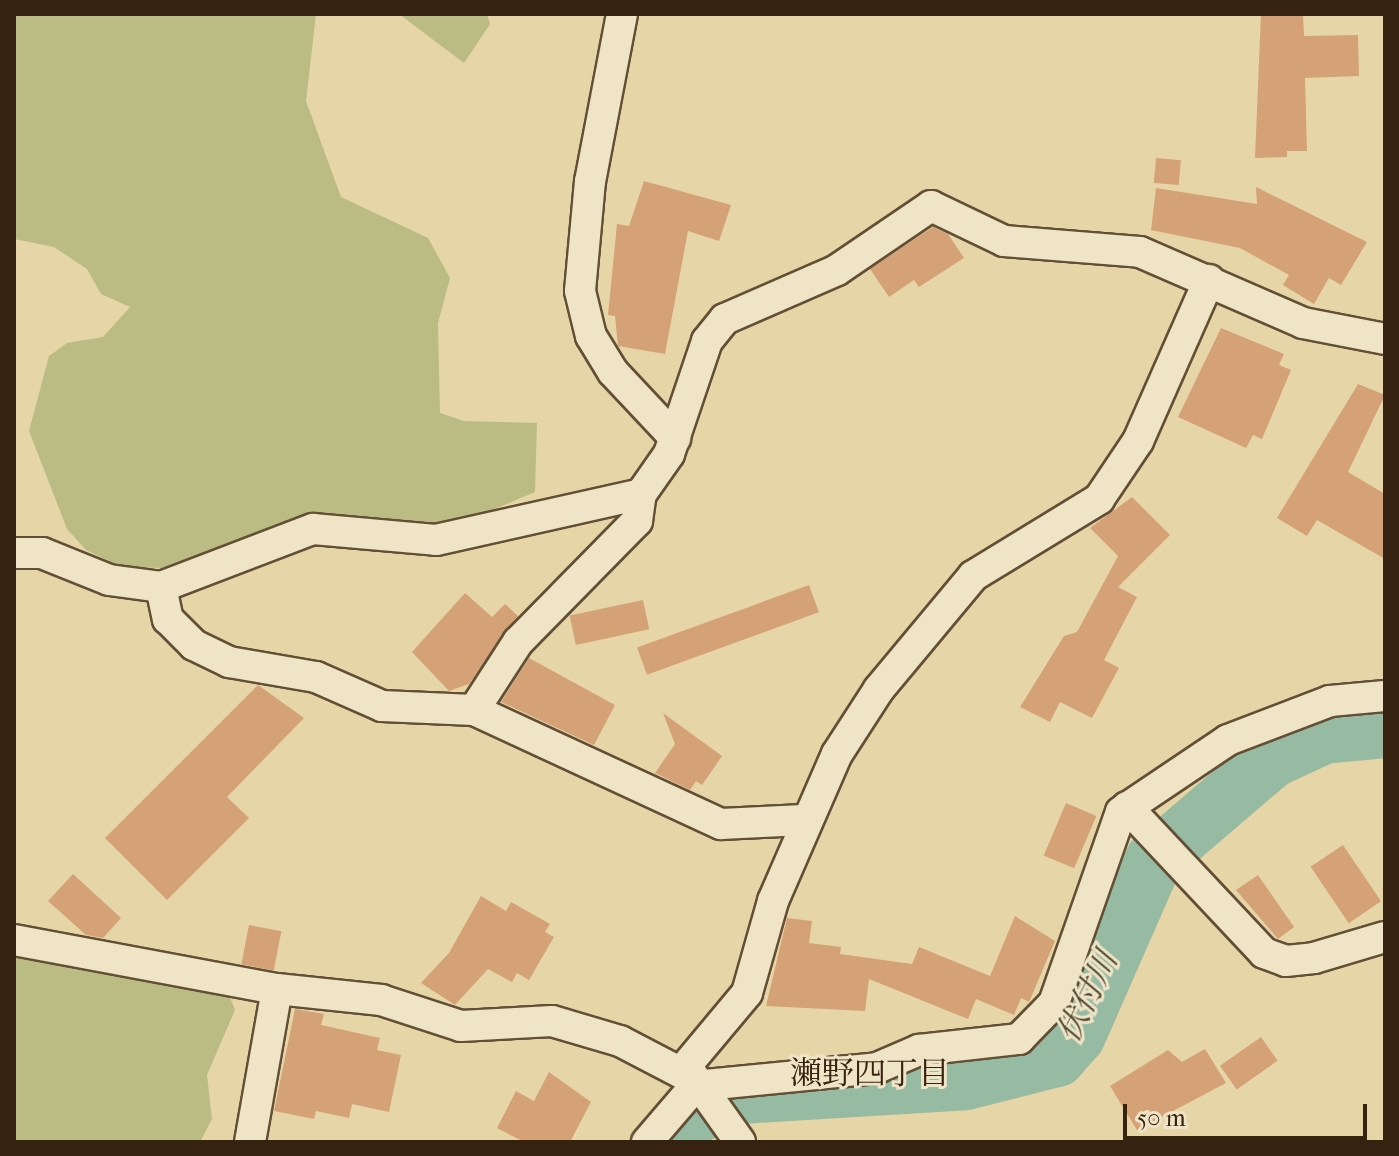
<!DOCTYPE html>
<meta charset="utf-8">
<style>
body{margin:0}
#map{position:relative;width:1399px;height:1156px;overflow:hidden;background:#e6d6a7;font-family:"IM FELL French Canon","Noto Serif JP",serif}
div>[style]{position:absolute}
[style*='--x']{left:calc(var(--x)*1px);top:calc(var(--y)*1px);width:calc(var(--w)*1px);rotate:calc(var(--a)*1deg)}
.green>*{inset:0;background:#babc83}
.river>*{height:58px;margin:-29px;padding:0 29px;transform-origin:29px;border-radius:29px;background:#97baa2}
.building>*{inset:0;background:#d5a177;transform-origin:0 0}
.roads{filter:drop-shadow(2px 0 #624f36) drop-shadow(-2px 0 #624f36) drop-shadow(0 2px #624f36) drop-shadow(0 -2px #624f36)}
.street>*{height:30px;margin:-15px;padding:0 15px;transform-origin:15px;border-radius:15px;background:#efe4c6}
span{translate:-50% -50%;white-space:nowrap;text-align:center;line-height:1.15;-webkit-text-stroke:6px #efe4c6;paint-order:stroke}
.water-label{font-size:32px;color:#4e4835;font-style:italic}
.neighbourhood-label{font-size:32px;color:#362211}
.frame{position:absolute;inset:0;border:16px solid #362211;pointer-events:none}
.scale{position:absolute;left:1123px;top:1104px;width:244px;height:36px;box-sizing:border-box;border:4px solid #362211;border-top:0;padding-left:10px;font-size:24px;line-height:28px;white-space:nowrap;color:#362211;-webkit-text-stroke:6px #efe4c6;paint-order:stroke}
</style>
<div id="map">
<div class="green">
<i style="clip-path:polygon(14px 14px,316px 14px,306px 101px,341px 197px,428px 238px,450px 278px,438px 323px,440px 413px,464px 421px,537px 423px,535px 492px,457px 525px,317px 515px,161px 568px,121px 567px,86px 550px,67px 529px,29px 431px,49px 356px,67px 343px,103px 337px,130px 307px,101px 294px,87px 269px,54px 247px,14px 239px)"></i>
<i style="clip-path:polygon(399px 14px,487px 14px,490px 24px,464px 63px)"></i>
<i style="clip-path:polygon(14px 950px,222px 977px,235px 1010px,207px 1075px,212px 1119px,200px 1142px,14px 1142px)"></i>
</div>
<div class="river">
<i style="--x:672;--y:1142;--w:33;--a:-51"></i>
<i style="--x:693;--y:1116;--w:51;--a:-24.1"></i>
<i style="--x:740;--y:1095;--w:226;--a:-3.5"></i>
<i style="--x:966;--y:1081;--w:94;--a:-14.2"></i>
<i style="--x:1057;--y:1058;--w:30;--a:-49"></i>
<i style="--x:1077;--y:1035;--w:191;--a:-66.3"></i>
<i style="--x:1154;--y:860;--w:155;--a:-40.6"></i>
<i style="--x:1272;--y:759;--w:57;--a:-24.8"></i>
<i style="--x:1324;--y:735;--w:61;--a:-5.6"></i>
</div>
<div class="building">
<i style="clip-path:polygon(1261px 14px,1303px 14px,1304px 36px,1358px 35px,1359px 76px,1305px 78px,1307px 151px,1287px 151px,1287px 157px,1255px 158px)"></i>
<i style="left:1156px;top:158px;width:25px;height:25px;rotate:5deg"></i>
<i style="clip-path:polygon(644px 181px,731px 205px,719px 241px,688px 231px,665px 354px,618px 346px,615px 316px,608px 315px,617px 224px,629px 226px)"></i>
<i style="clip-path:polygon(1256px 187px,1367px 242px,1341px 285px,1329px 278px,1314px 304px,1283px 285px,1289px 275px,1240px 248px,1151px 230px,1156px 188px,1257px 204px)"></i>
<i style="clip-path:polygon(933px 227px,948px 234px,964px 258px,919px 287px,914px 280px,889px 297px,870px 269px)"></i>
<i style="clip-path:polygon(1221px 328px,1284px 354px,1279px 365px,1291px 370px,1262px 439px,1253px 435px,1246px 448px,1178px 417px)"></i>
<i style="clip-path:polygon(1358px 384px,1385px 395px,1348px 472px,1385px 494px,1385px 559px,1317px 520px,1307px 536px,1277px 518px)"></i>
<i style="clip-path:polygon(1132px 497px,1170px 535px,1118px 587px,1137px 597px,1104px 660px,1119px 668px,1092px 718px,1060px 702px,1050px 722px,1020px 707px,1064px 636px,1077px 632px,1118px 556px,1090px 528px)"></i>
<i style="left:809px;top:585px;width:29px;height:183px;rotate:70deg"></i>
<i style="clip-path:polygon(465px 593px,492px 617px,505px 604px,518px 616px,469px 684px,449px 691px,412px 652px)"></i>
<i style="left:643px;top:600px;width:30px;height:75px;rotate:78deg"></i>
<i style="clip-path:polygon(529px 658px,615px 705px,594px 745px,501px 702px)"></i>
<i style="clip-path:polygon(258px 685px,304px 718px,227px 797px,249px 818px,167px 900px,105px 838px)"></i>
<i style="clip-path:polygon(663px 713px,722px 756px,702px 785px,696px 781px,690px 790px,655px 773px,675px 744px)"></i>
<i style="left:1066px;top:803px;width:33px;height:57px;rotate:23deg"></i>
<i style="left:1343px;top:845px;width:68px;height:39px;rotate:56deg"></i>
<i style="clip-path:polygon(73px 874px,121px 918px,103px 938px,86px 935px,48px 901px)"></i>
<i style="clip-path:polygon(1258px 875px,1294px 927px,1278px 939px,1236px 890px)"></i>
<i style="clip-path:polygon(481px 896px,506px 911px,511px 902px,550px 924px,545px 932px,554px 937px,529px 980px,517px 973px,512px 982px,488px 969px,455px 1005px,421px 983px,449px 953px)"></i>
<i style="clip-path:polygon(1015px 916px,1055px 941px,1029px 1002px,1021px 998px,1014px 1015px,976px 999px,968px 1019px,869px 979px,865px 1011px,766px 1006px,787px 918px,812px 921px,809px 943px,841px 947px,840px 954px,912px 964px,919px 947px,990px 976px)"></i>
<i style="left:249px;top:925px;width:33px;height:40px;rotate:11deg"></i>
<i style="clip-path:polygon(295px 1009px,324px 1014px,321px 1025px,380px 1038px,377px 1050px,401px 1055px,389px 1112px,352px 1104px,349px 1118px,316px 1111px,314px 1119px,274px 1111px)"></i>
<i style="left:1261px;top:1037px;width:29px;height:50px;rotate:55deg"></i>
<i style="clip-path:polygon(1205px 1049px,1226px 1083px,1137px 1130px,1110px 1086px,1168px 1050px,1182px 1062px)"></i>
<i style="clip-path:polygon(549px 1072px,591px 1102px,570px 1142px,524px 1142px,497px 1128px,516px 1091px,534px 1101px)"></i>
</div>
<div class="roads">
<div class="street">
<i style="--x:622;--y:14;--w:170;--a:100.8"></i>
<i style="--x:590;--y:181;--w:110;--a:95.2"></i>
<i style="--x:580;--y:291;--w:46;--a:76.3"></i>
<i style="--x:591;--y:336;--w:42;--a:58.6"></i>
<i style="--x:613;--y:372;--w:91;--a:46.8"></i>
<i style="--x:14;--y:553;--w:28;--a:0"></i>
<i style="--x:42;--y:553;--w:72;--a:21.9"></i>
<i style="--x:109;--y:580;--w:52;--a:7.7"></i>
<i style="--x:161;--y:587;--w:33;--a:78"></i>
<i style="--x:168;--y:619;--w:37;--a:45"></i>
<i style="--x:194;--y:645;--w:39;--a:26"></i>
<i style="--x:229;--y:662;--w:88;--a:9.8"></i>
<i style="--x:316;--y:677;--w:72;--a:23.7"></i>
<i style="--x:382;--y:706;--w:92;--a:2.5"></i>
<i style="--x:474;--y:710;--w:272;--a:24.8"></i>
<i style="--x:721;--y:824;--w:82;--a:-2.8"></i>
<i style="--x:161;--y:587;--w:163;--a:-20.9"></i>
<i style="--x:313;--y:529;--w:123;--a:5.1"></i>
<i style="--x:436;--y:540;--w:210;--a:-12.6"></i>
<i style="--x:474;--y:710;--w:81;--a:-57.1"></i>
<i style="--x:518;--y:642;--w:170;--a:-45.5"></i>
<i style="--x:637;--y:521;--w:27;--a:-82"></i>
<i style="--x:641;--y:494;--w:49;--a:-55"></i>
<i style="--x:669;--y:454;--w:119;--a:-71.4"></i>
<i style="--x:707;--y:341;--w:28;--a:-51"></i>
<i style="--x:725;--y:319;--w:122;--a:-23.6"></i>
<i style="--x:837;--y:270;--w:114;--a:-34.2"></i>
<i style="--x:931;--y:206;--w:81;--a:25.6"></i>
<i style="--x:1004;--y:241;--w:136;--a:4.6"></i>
<i style="--x:1140;--y:252;--w:178;--a:23.5"></i>
<i style="--x:1303;--y:323;--w:84;--a:11"></i>
<i style="--x:1127;--y:807;--w:200;--a:46.8"></i>
<i style="--x:1264;--y:953;--w:23;--a:20"></i>
<i style="--x:1286;--y:961;--w:28;--a:-6"></i>
<i style="--x:1314;--y:958;--w:74;--a:-16.5"></i>
<i style="--x:14;--y:940;--w:268;--a:10.6"></i>
<i style="--x:277;--y:989;--w:105;--a:6"></i>
<i style="--x:381;--y:1000;--w:84;--a:18"></i>
<i style="--x:461;--y:1026;--w:91;--a:-3.1"></i>
<i style="--x:552;--y:1021;--w:71;--a:16.4"></i>
<i style="--x:620;--y:1041;--w:73;--a:27.6"></i>
<i style="--x:250;--y:1142;--w:155;--a:-80"></i>
<i style="--x:647;--y:1142;--w:74;--a:-49.4"></i>
<i style="--x:695;--y:1086;--w:183;--a:-5.6"></i>
<i style="--x:877;--y:1068;--w:46;--a:-23.2"></i>
<i style="--x:919;--y:1050;--w:101;--a:-6.3"></i>
<i style="--x:1019;--y:1039;--w:50;--a:-45.8"></i>
<i style="--x:1054;--y:1003;--w:202;--a:-70.7"></i>
<i style="--x:1121;--y:812;--w:129;--a:-33.9"></i>
<i style="--x:1228;--y:740;--w:109;--a:-20.9"></i>
<i style="--x:1330;--y:701;--w:55;--a:-5.2"></i>
<i style="--x:740;--y:1142;--w:93;--a:-125.4"></i>
<i style="--x:686;--y:1066;--w:95;--a:-50.1"></i>
<i style="--x:747;--y:993;--w:96;--a:-74.2"></i>
<i style="--x:773;--y:901;--w:160;--a:-66.5"></i>
<i style="--x:837;--y:754;--w:77;--a:-57.1"></i>
<i style="--x:879;--y:689;--w:147;--a:-50.2"></i>
<i style="--x:973;--y:576;--w:148;--a:-31.4"></i>
<i style="--x:1099;--y:499;--w:70;--a:-56.1"></i>
<i style="--x:1138;--y:441;--w:176;--a:-66.2"></i>
</div>
</div>
<div class="water-label">
<span style="left:1088px;top:997px;rotate:-64deg">伏付川</span>
</div>
<div class="neighbourhood-label">
<span style="left:870px;top:1074px">瀬野四丁目</span>
</div>
<div class="frame"></div>
<div class="scale">50 m</div>
</div>
